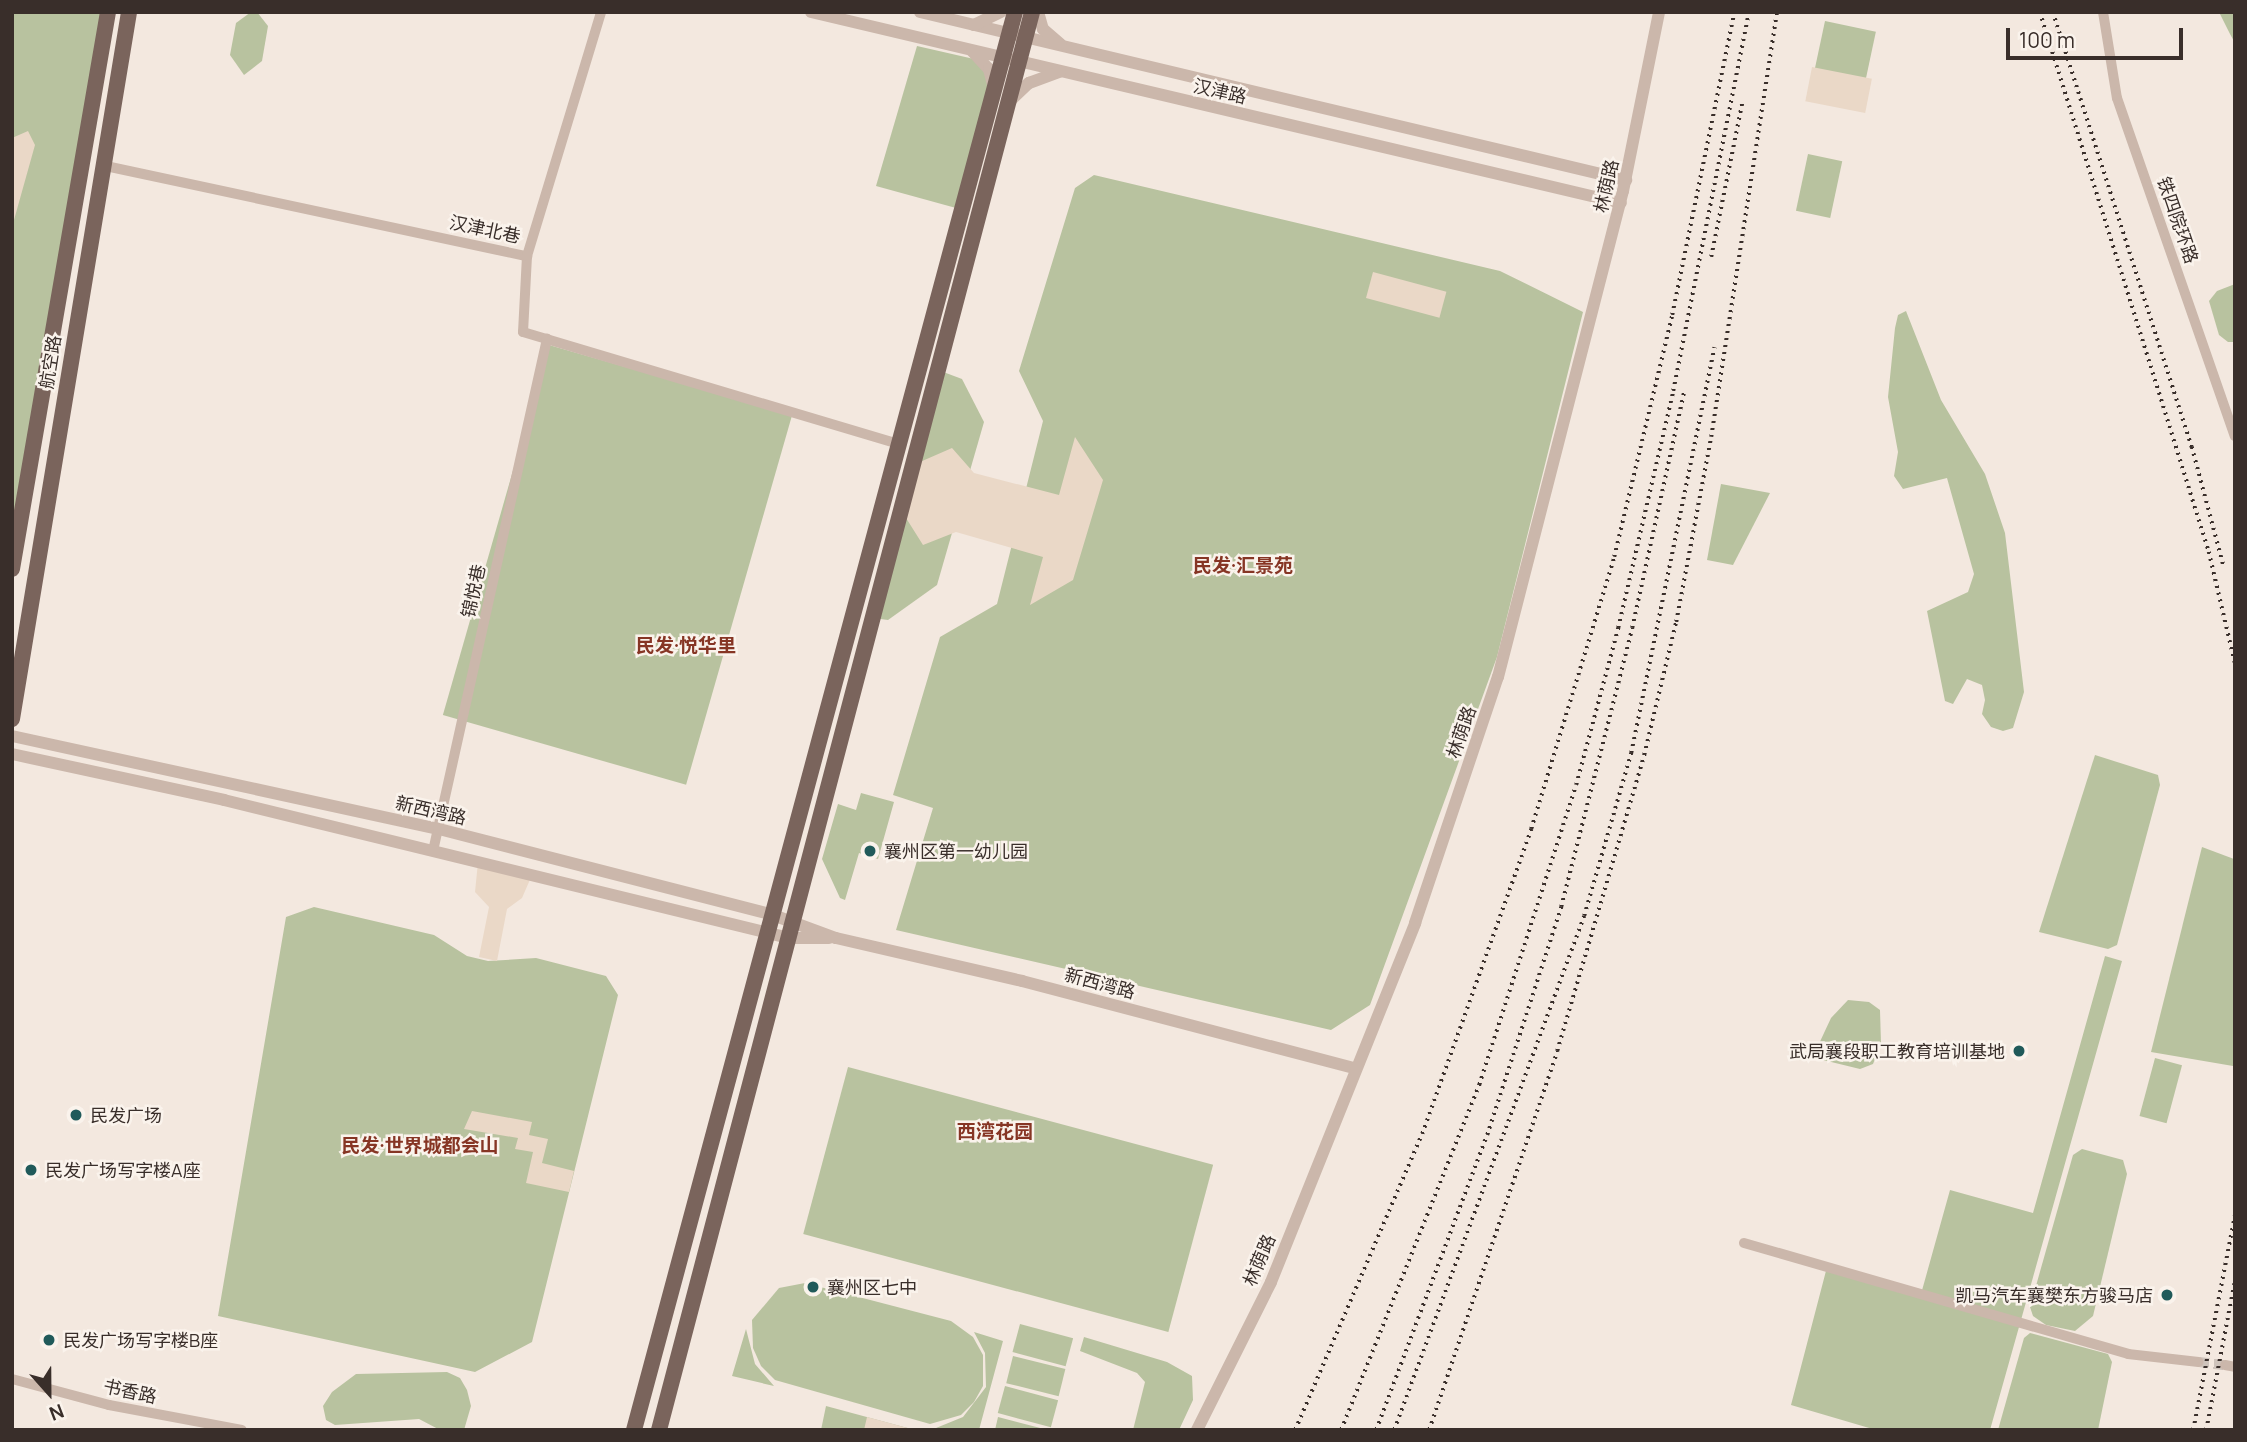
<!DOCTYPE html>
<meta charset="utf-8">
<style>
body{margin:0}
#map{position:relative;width:2247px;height:1442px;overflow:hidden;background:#f3e8df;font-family:Manrope,"Noto Sans SC",sans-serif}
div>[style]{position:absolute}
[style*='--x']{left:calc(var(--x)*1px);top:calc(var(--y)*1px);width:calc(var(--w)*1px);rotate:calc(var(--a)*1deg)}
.green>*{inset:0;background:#b8c29f;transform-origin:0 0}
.plaza>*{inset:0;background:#ead8c7;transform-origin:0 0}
.minor-tunnel>*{height:10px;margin-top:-5px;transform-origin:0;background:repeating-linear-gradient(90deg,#cec3bb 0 10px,transparent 0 15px)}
.minor>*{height:10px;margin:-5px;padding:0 5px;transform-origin:5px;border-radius:5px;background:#cbb7ab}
.tertiary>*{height:12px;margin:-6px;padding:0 6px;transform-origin:6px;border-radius:6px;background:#cbb7ab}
.primary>*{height:16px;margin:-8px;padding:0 8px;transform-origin:8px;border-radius:8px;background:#7a645c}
.rail>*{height:3.5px;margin-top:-1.75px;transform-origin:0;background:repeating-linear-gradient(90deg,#392e2a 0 2px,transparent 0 7px)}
.dots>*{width:19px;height:19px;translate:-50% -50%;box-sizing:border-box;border:4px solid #faf3ec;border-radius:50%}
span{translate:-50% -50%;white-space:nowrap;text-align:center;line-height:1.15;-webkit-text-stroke:5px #faf3ec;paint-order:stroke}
.street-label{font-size:18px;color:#392e2a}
.poi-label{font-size:18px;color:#392e2a}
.left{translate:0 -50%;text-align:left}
.right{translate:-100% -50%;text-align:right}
.neighbourhood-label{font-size:19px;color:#863524;font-weight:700}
.frame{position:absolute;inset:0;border:14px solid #392e2a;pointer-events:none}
.north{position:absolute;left:14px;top:1358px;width:70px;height:70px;-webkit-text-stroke:5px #faf3ec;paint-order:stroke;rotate:159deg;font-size:19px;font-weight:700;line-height:28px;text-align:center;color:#392e2a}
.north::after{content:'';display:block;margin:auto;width:24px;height:32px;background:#392e2a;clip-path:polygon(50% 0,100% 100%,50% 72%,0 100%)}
.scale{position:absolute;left:2006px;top:28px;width:177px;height:32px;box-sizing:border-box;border:4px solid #392e2a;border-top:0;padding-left:9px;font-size:21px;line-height:24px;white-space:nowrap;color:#392e2a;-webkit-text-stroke:5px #faf3ec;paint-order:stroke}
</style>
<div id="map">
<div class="green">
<i style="clip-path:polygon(12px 12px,108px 12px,12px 573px)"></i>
<i style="clip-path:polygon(251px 12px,257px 12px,268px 26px,262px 61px,244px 75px,230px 55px,236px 23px)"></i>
<i style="clip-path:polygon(2219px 12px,2235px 12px,2235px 43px,2230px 34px)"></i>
<i style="left:1825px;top:21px;width:52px;height:79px;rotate:12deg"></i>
<i style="clip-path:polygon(917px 46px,974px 59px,985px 71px,989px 89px,956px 208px,876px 186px)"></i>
<i style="left:1808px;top:154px;width:35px;height:58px;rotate:12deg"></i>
<i style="clip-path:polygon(1094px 175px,1500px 271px,1583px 312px,1497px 657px,1370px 1005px,1331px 1030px,896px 930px,933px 808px,893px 795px,940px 637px,997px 604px,1043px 421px,1019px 371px,1075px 188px)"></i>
<i style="clip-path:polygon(2235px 284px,2235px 342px,2228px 342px,2219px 335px,2209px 301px,2217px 291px)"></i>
<i style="clip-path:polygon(1906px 311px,1941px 400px,1985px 474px,2005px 533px,2024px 692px,2013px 728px,2003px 731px,1991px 727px,1982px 714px,1985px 700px,1982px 685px,1967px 679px,1953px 704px,1945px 701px,1927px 611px,1968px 592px,1974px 574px,1947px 478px,1903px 489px,1894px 476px,1898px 452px,1888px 397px,1895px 328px,1898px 315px)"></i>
<i style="left:549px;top:345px;width:253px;height:385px;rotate:16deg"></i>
<i style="clip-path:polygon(938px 370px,962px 379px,984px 422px,937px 585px,888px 620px,873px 618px)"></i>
<i style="clip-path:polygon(1721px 484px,1770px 493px,1733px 565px,1707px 560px)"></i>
<i style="clip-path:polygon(2095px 755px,2158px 775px,2160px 785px,2117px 945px,2108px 949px,2039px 932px)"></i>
<i style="clip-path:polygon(861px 793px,894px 802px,878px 859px,859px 853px,845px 900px,840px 898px,822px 859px,838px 804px,856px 810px)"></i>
<i style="clip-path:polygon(2202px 847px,2234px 859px,2233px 1066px,2151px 1052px)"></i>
<i style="clip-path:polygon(314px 907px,434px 935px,467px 956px,488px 961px,536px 958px,606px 976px,618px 995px,532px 1342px,475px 1372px,218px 1316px,286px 917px)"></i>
<i style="clip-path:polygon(2105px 956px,2122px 961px,1990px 1430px,1876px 1430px,1791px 1405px,1827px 1267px,1921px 1294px,1950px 1190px,2033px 1213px)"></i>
<i style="clip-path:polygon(1848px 1000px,1869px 1002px,1880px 1010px,1881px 1044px,1873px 1064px,1860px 1069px,1823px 1060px,1817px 1048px,1831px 1018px)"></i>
<i style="left:2155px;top:1058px;width:28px;height:60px;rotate:15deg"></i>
<i style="left:848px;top:1067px;width:378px;height:173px;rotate:15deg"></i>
<i style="clip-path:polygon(2082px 1149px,2123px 1160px,2127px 1174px,2093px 1316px,2075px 1331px,2046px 1325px,2033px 1316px,2030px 1307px,2073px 1155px)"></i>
<i style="clip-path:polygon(805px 1283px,951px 1321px,973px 1337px,983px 1355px,983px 1386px,974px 1402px,961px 1415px,930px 1424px,775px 1380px,761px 1366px,753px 1348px,752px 1320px,779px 1288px)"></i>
<i style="left:1020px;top:1324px;width:55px;height:29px;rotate:15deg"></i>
<i style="clip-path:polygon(746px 1329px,755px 1364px,774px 1386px,732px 1376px)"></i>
<i style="clip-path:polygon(974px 1332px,1003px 1341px,979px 1430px,936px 1428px,963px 1417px,986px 1387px,985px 1353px)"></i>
<i style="clip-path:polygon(2030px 1333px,2108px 1354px,2112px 1362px,2098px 1430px,1998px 1430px,2024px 1338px)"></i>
<i style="clip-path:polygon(1084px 1337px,1167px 1362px,1192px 1376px,1193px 1400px,1179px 1430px,1133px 1430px,1145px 1382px,1137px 1373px,1080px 1351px)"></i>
<i style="left:1013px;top:1356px;width:54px;height:28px;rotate:14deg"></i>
<i style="clip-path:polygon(447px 1372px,460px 1378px,467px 1390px,471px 1406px,464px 1430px,440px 1430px,419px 1419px,335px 1425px,326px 1420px,323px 1406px,332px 1392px,356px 1374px)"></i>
<i style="left:1005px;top:1386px;width:55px;height:28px;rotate:15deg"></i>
<i style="clip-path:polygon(826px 1406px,915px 1430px,821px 1430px)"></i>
<i style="clip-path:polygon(998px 1417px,1048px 1430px,995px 1430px)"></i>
</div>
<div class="plaza">
<i style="left:1812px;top:67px;width:61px;height:35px;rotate:11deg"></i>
<i style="clip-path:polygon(28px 131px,35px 145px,14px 220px,12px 277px,12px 138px)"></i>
<i style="left:1373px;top:272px;width:76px;height:27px;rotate:15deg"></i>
<i style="clip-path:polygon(1075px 437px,1103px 480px,1073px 580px,1030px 605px,1043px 557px,956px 532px,923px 545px,901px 510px,913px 465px,952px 448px,974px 473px,1059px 495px)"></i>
<i style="clip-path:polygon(478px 862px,532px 875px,522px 898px,507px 909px,497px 961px,479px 957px,489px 907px,475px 892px)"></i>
<i style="clip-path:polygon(472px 1111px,532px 1122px,529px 1135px,548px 1139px,542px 1163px,574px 1171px,569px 1192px,526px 1183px,533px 1152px,515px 1149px,518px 1138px,464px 1129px)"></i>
<i style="clip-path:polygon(867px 1417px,915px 1430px,864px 1430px)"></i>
</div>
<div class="minor-tunnel">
<i style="--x:2199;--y:1362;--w:26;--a:7"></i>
</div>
<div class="minor">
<i style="--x:2103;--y:12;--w:87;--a:80.8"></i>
<i style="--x:2117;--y:98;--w:358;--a:70.8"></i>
<i style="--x:101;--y:165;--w:436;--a:12.1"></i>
<i style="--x:527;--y:256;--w:76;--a:93"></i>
<i style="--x:523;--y:332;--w:392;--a:16.6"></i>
<i style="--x:527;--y:256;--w:255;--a:-73.1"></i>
<i style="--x:433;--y:851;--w:525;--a:-77.45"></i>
<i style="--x:1744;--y:1243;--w:400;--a:16.1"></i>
<i style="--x:2128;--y:1354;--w:71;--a:6.4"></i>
<i style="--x:2225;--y:1365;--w:10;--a:11"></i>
<i style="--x:12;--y:1379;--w:100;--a:15"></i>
<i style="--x:109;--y:1405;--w:135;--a:10.6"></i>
</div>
<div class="tertiary">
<i style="--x:811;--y:12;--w:832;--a:13.27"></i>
<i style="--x:920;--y:12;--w:726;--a:13.39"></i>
<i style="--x:1038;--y:12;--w:18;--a:74"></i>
<i style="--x:1043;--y:29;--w:23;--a:41"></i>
<i style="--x:974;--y:25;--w:30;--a:-26"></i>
<i style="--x:972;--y:51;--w:25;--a:47"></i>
<i style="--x:989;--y:69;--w:21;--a:76"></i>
<i style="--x:1008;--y:103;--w:29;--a:-44"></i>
<i style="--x:1029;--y:83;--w:33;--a:-20"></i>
<i style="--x:12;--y:736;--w:437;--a:12.3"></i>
<i style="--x:439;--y:829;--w:345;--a:14.4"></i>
<i style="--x:773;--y:915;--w:67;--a:20.1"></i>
<i style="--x:836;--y:938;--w:191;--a:13"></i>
<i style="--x:1022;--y:981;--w:343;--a:14.7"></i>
<i style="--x:12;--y:754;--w:217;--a:12.2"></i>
<i style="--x:224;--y:800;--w:582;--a:13.73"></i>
<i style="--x:789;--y:938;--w:40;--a:0"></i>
<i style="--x:1197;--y:1430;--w:165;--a:-63.4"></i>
<i style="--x:1271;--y:1282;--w:387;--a:-68.1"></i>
<i style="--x:1415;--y:923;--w:260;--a:-71.4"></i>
<i style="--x:1498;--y:677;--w:502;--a:-75.58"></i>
<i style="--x:1623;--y:191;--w:183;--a:-78.6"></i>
</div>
<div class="primary">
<i style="--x:12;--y:569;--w:565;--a:-80.22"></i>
<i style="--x:12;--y:719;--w:717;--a:-80.6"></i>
<i style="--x:634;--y:1430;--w:1468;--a:-74.96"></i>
<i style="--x:659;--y:1430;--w:1466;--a:-75.26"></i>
</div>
<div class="rail">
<i style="--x:2040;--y:12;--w:566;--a:72.62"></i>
<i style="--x:2209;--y:552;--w:114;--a:76.8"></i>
<i style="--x:2053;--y:12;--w:457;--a:72.3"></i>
<i style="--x:2192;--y:447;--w:124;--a:75.1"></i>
<i style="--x:1711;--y:257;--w:157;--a:-78.6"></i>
<i style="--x:1295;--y:1430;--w:322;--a:-66.8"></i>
<i style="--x:1422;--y:1134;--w:324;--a:-70.3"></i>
<i style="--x:1531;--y:829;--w:284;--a:-73"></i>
<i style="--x:1614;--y:557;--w:249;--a:-76.5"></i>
<i style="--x:1672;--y:315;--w:309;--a:-78.4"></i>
<i style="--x:1341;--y:1430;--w:372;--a:-68.2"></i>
<i style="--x:1479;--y:1085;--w:315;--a:-72.1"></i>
<i style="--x:1576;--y:785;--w:163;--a:-75"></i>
<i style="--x:1618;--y:628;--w:243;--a:-76.9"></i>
<i style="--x:1673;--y:391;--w:387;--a:-78.7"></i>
<i style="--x:1376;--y:1430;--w:315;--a:-69.4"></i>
<i style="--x:1487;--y:1135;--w:240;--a:-72"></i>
<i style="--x:1561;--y:907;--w:288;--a:-75.7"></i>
<i style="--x:1632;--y:628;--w:243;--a:-77.6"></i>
<i style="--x:1394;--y:1430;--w:548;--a:-69.71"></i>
<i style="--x:1584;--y:916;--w:170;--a:-73.9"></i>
<i style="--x:1631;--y:753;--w:414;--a:-78.4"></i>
<i style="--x:1429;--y:1430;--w:400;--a:-71.3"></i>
<i style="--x:1557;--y:1051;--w:309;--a:-73.6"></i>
<i style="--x:1644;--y:755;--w:137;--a:-76.5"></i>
<i style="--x:1676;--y:622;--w:188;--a:-79.3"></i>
<i style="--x:1711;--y:437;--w:430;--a:-81.2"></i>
<i style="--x:2193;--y:1430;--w:221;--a:-79"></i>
<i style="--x:2206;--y:1430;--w:154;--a:-79.1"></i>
</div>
<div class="dots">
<i style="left:870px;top:851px;background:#205a5a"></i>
<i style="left:2019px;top:1051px;background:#205a5a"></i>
<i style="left:76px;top:1115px;background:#205a5a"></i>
<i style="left:31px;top:1170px;background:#205a5a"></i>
<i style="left:813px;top:1287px;background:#205a5a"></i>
<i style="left:2167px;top:1295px;background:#205a5a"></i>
<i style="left:49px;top:1340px;background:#205a5a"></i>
</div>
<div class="street-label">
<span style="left:1220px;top:91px;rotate:13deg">汉津路</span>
<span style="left:1606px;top:186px;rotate:-77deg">林荫路</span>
<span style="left:2178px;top:220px;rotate:71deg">铁四院环路</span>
<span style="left:485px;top:229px;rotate:12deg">汉津北巷</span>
<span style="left:50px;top:362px;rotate:-81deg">航空路</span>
<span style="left:473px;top:591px;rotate:-78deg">锦悦巷</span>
<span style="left:1461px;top:732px;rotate:-71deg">林荫路</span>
<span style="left:431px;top:810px;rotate:13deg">新西湾路</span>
<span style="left:1100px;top:983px;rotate:15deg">新西湾路</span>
<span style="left:1259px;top:1260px;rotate:-67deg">林荫路</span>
<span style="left:130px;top:1391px;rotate:12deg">书香路</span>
</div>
<div class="poi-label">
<span class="left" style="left:884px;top:851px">襄州区第一幼儿园</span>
<span class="right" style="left:2005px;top:1051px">武局襄段职工教育培训基地</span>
<span class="left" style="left:90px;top:1115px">民发广场</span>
<span class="left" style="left:45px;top:1170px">民发广场写字楼A座</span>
<span class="left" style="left:827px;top:1287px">襄州区七中</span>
<span class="right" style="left:2153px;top:1295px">凯马汽车襄樊东方骏马店</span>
<span class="left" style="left:63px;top:1340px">民发广场写字楼B座</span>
</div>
<div class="neighbourhood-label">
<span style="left:1243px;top:566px">民发·汇景苑</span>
<span style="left:686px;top:646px">民发·悦华里</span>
<span style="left:995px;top:1132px">西湾花园</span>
<span style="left:420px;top:1146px">民发·世界城都会山</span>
</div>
<div class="frame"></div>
<div class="north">N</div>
<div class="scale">100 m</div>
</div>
